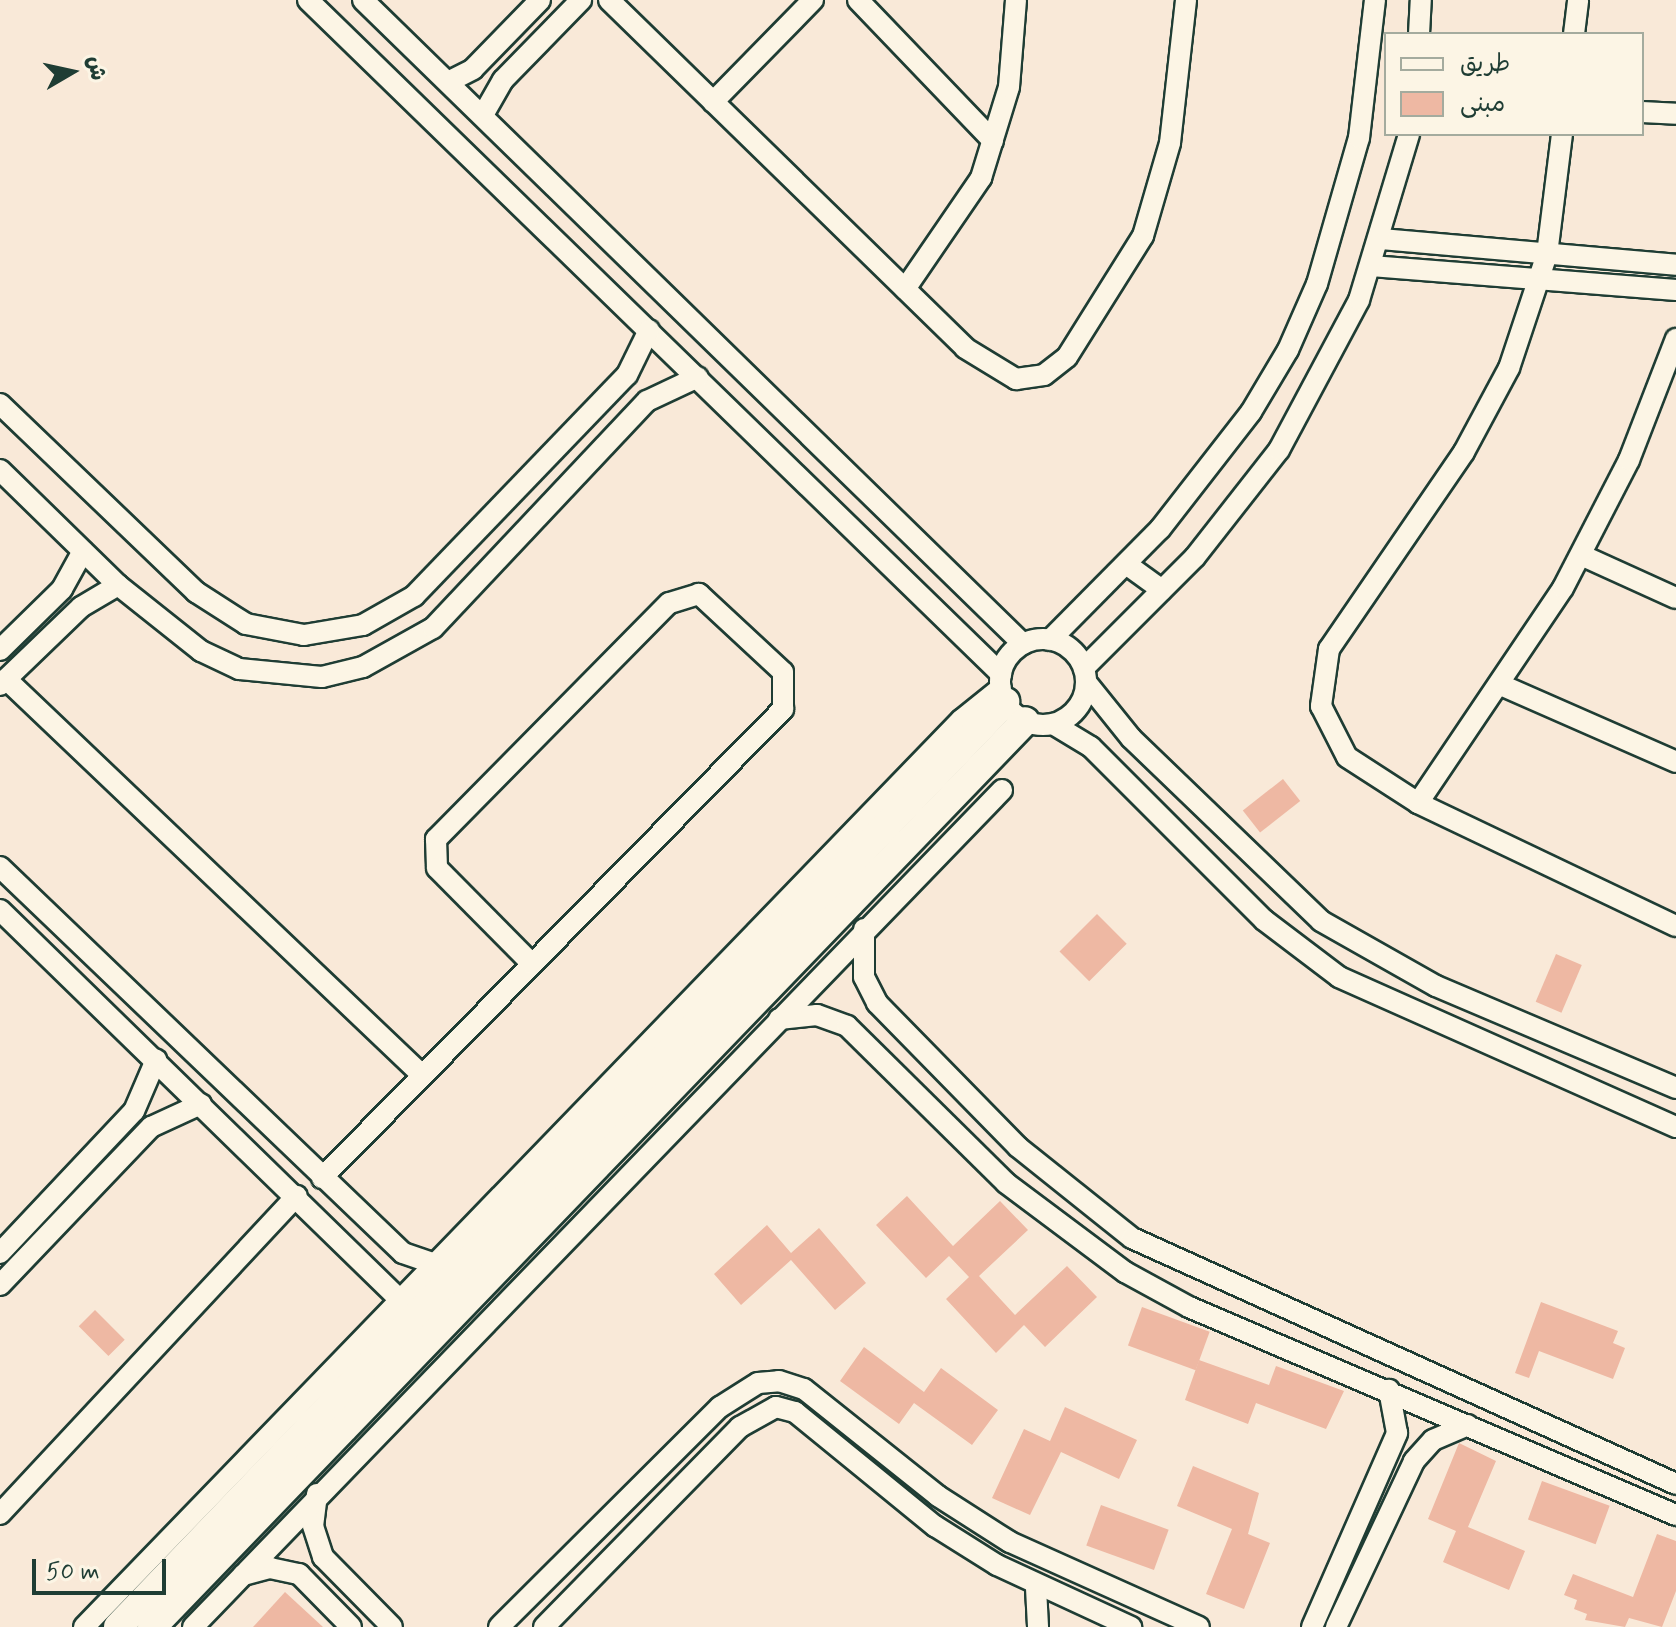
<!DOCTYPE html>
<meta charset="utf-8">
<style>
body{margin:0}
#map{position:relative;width:1676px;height:1627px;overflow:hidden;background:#f9e9d8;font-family:Mynerve,"Playpen Sans Arabic",sans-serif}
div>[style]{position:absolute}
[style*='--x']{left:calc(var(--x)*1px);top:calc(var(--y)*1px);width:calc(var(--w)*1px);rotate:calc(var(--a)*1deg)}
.building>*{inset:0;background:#eeb8a3;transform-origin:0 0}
.roads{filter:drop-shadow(2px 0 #1f3d34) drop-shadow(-2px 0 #1f3d34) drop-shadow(0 2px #1f3d34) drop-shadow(0 -2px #1f3d34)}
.street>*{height:20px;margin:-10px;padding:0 10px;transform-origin:10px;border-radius:10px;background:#fcf5e5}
.street>.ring{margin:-10px;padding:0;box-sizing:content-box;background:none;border:20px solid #fcf5e5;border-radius:50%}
.secondary>*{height:28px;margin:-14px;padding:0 14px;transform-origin:14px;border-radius:14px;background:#fcf5e5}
span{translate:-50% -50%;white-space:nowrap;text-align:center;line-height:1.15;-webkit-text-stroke:8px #fcf5e5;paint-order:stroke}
.legend{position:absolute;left:1384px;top:32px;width:260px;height:104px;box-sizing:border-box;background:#fcf5e5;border:2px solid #a4ab9e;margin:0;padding:10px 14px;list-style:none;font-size:24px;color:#1f3d34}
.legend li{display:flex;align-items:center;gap:16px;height:40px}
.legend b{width:40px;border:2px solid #a4ab9e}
.north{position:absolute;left:32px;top:32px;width:80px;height:80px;-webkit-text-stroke:6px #fcf5e5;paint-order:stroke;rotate:81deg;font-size:22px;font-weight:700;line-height:32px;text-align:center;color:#1f3d34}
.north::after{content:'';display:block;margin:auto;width:28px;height:36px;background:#1f3d34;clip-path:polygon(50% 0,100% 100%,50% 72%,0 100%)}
.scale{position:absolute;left:32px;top:1559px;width:134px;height:36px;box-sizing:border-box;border:4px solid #1f3d34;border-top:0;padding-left:10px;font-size:24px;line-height:28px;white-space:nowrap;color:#1f3d34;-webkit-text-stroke:6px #fcf5e5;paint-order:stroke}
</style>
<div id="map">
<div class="building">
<i style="left:1283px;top:779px;width:28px;height:51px;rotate:52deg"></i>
<i style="left:1097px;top:914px;width:42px;height:53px;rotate:45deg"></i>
<i style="left:1556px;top:954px;width:28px;height:52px;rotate:23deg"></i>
<i style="clip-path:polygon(907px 1196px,953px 1246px,1000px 1201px,1028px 1230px,979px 1276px,1015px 1315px,1067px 1266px,1097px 1297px,1045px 1347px,1024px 1325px,996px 1353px,946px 1299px,969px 1277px,949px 1256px,926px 1278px,876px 1225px)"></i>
<i style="clip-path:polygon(767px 1225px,791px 1253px,819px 1228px,866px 1283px,835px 1310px,791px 1260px,741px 1305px,714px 1274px)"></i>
<i style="clip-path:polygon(1541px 1302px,1618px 1331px,1613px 1343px,1625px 1348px,1613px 1379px,1539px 1351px,1529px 1378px,1515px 1373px)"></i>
<i style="left:1142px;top:1307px;width:72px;height:41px;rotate:20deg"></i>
<i style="left:95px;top:1310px;width:42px;height:23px;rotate:45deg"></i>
<i style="clip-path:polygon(864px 1347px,924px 1392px,941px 1368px,998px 1410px,972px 1445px,914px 1403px,899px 1424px,840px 1381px)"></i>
<i style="clip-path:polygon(1199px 1360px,1269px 1385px,1276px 1366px,1344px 1391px,1326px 1429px,1256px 1403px,1248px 1424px,1185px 1400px)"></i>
<i style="clip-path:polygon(1065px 1407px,1137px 1440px,1119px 1479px,1061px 1452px,1030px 1515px,992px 1498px,1024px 1429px,1050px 1441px)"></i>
<i style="clip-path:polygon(1459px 1443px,1496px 1461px,1468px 1527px,1525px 1551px,1509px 1590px,1443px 1562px,1456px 1531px,1428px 1519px)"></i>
<i style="clip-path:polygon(1193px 1466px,1259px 1493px,1248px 1534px,1270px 1543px,1244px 1609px,1206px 1594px,1232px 1529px,1177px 1506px)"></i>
<i style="left:1542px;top:1481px;width:72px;height:41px;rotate:20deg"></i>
<i style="left:1101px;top:1505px;width:72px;height:43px;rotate:20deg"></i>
<i style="clip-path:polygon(1657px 1534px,1676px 1541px,1676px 1591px,1662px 1627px,1629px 1618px,1625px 1627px,1585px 1620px,1587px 1614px,1574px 1609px,1577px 1600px,1564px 1595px,1573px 1574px,1633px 1597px)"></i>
<i style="clip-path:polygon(285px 1592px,323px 1627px,253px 1627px)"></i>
</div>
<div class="roads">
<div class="street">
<i style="--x:308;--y:0;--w:967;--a:44.2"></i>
<i style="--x:363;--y:0;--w:922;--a:44.3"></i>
<i style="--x:609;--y:0;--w:498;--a:44.3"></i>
<i style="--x:965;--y:348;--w:60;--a:31.3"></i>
<i style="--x:1016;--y:379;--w:28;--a:-8"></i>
<i style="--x:1044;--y:375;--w:29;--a:-38"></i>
<i style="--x:1067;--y:357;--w:143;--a:-57.9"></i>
<i style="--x:1143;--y:236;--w:97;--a:-73.8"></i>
<i style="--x:1170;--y:143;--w:144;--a:-83.6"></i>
<i style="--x:858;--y:0;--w:195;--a:46.2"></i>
<i style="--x:1419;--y:34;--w:34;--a:-87"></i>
<i style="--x:1574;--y:34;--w:34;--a:-83"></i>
<i style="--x:448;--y:82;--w:28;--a:-27"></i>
<i style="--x:473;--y:69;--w:96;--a:-45.8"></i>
<i style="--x:713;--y:102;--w:143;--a:-45.6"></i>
<i style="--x:1642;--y:112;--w:34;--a:3"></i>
<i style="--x:483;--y:115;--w:40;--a:-60.3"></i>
<i style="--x:503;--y:80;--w:112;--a:-45.7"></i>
<i style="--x:1562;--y:134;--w:121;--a:97.1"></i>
<i style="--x:1547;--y:254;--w:120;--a:108.4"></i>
<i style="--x:1509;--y:368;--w:95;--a:118.2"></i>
<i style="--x:1464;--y:452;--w:239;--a:124.4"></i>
<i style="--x:1329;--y:649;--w:58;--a:98"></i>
<i style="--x:1321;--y:706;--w:57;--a:63"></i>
<i style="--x:1347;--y:757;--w:85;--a:32.9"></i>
<i style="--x:1418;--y:803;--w:286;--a:25.5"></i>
<i style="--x:1381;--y:239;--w:296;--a:5"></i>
<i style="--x:1371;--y:266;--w:306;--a:4.5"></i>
<i style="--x:905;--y:289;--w:135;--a:-55.6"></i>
<i style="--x:981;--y:178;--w:95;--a:-72.9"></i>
<i style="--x:1009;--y:87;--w:87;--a:-85.4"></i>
<i style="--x:0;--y:404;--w:272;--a:43.8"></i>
<i style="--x:196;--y:592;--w:59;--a:32.6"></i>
<i style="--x:246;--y:624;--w:59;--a:10.7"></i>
<i style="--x:304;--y:635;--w:60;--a:-9.6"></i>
<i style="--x:363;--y:625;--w:59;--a:-29.6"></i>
<i style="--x:414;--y:596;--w:307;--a:-46.1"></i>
<i style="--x:627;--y:375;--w:50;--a:-63.9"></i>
<i style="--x:0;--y:470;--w:165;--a:44.3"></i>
<i style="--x:118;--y:585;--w:106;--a:38.5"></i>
<i style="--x:201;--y:651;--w:42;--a:25.3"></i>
<i style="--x:239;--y:669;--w:83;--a:5.5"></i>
<i style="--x:322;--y:677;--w:42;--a:-13.7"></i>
<i style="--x:363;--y:667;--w:80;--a:-29.1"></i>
<i style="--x:433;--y:628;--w:312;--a:-46.7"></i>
<i style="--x:647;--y:401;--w:56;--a:-25.2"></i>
<i style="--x:1581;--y:555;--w:104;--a:24.4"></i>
<i style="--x:1126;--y:564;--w:44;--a:35.8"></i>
<i class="ring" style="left:1000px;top:639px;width:66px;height:66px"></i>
<i style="--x:1050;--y:640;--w:156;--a:-45.3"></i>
<i style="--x:1160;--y:529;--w:148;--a:-52.1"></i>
<i style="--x:1251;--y:412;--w:72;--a:-59.2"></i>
<i style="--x:1288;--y:350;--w:72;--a:-66.3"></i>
<i style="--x:1317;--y:284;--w:152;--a:-74"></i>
<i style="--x:1359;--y:138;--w:139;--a:-83.4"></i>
<i style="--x:0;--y:650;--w:87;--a:-44.5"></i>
<i style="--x:62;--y:589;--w:43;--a:-61.1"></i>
<i style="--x:1084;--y:668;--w:157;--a:-45"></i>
<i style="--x:1195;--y:557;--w:136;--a:-51.9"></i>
<i style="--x:1279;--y:450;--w:170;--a:-61.9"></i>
<i style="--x:1359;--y:300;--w:173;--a:-73.2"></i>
<i style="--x:6;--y:679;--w:574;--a:43.59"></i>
<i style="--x:1086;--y:682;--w:72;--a:51.2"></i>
<i style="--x:1131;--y:738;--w:264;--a:43.9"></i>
<i style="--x:1321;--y:921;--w:132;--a:29.5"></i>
<i style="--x:1436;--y:986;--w:261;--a:23"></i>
<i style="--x:0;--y:685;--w:112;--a:-43.9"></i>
<i style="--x:81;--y:607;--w:43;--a:-30.7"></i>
<i style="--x:1501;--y:685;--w:191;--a:23.7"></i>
<i style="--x:1053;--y:724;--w:44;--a:31.2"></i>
<i style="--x:1091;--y:747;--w:245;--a:45"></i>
<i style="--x:1264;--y:920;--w:94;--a:37.2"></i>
<i style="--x:1339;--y:977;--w:369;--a:24"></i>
<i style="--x:1418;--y:803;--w:259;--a:-56"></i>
<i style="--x:1563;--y:588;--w:144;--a:-62.7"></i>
<i style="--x:1629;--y:460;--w:130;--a:-68.8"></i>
<i style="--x:0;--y:867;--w:558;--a:43.77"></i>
<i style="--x:403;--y:1253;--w:34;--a:19"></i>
<i style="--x:0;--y:910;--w:559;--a:44.27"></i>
<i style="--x:864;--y:929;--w:48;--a:90"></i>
<i style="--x:864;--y:977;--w:29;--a:63"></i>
<i style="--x:877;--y:1003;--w:202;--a:45.6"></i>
<i style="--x:1018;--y:1147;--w:146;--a:38.6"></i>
<i style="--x:1132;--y:1238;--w:597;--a:24.33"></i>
<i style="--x:779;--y:1019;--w:38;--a:-6"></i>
<i style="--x:817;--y:1015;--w:32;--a:20"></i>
<i style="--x:847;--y:1026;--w:223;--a:44.6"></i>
<i style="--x:1006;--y:1183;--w:149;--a:36.8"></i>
<i style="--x:1125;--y:1272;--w:73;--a:28.7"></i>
<i style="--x:1189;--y:1307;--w:530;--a:23.13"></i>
<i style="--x:322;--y:1178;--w:658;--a:-45.49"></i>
<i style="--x:783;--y:709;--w:37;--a:-90"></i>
<i style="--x:783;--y:672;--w:115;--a:-137.1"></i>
<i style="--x:699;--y:594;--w:31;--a:163"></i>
<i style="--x:669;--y:603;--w:332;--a:134.6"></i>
<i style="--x:436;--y:839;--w:29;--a:88"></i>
<i style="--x:437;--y:868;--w:135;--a:45.3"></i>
<i style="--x:0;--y:1253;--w:195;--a:-46.7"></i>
<i style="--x:134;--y:1111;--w:56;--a:-66.7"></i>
<i style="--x:0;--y:1285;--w:219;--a:-46.3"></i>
<i style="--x:151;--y:1127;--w:55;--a:-24.7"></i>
<i style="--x:317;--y:1494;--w:32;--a:97"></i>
<i style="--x:313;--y:1526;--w:33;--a:72"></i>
<i style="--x:323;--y:1557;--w:98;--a:45.4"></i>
<i style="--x:0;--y:1514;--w:435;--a:-47"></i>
<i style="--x:243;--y:1575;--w:28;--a:-15"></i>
<i style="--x:270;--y:1568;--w:30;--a:12"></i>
<i style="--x:299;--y:1574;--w:74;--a:45.5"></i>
<i style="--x:1036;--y:1588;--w:39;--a:87"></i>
<i style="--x:84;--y:1627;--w:1262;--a:-45.96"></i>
<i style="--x:961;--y:720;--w:51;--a:-38.7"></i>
<i style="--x:193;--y:1627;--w:1164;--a:-45.97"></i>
<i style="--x:499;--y:1627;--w:312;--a:-44.9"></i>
<i style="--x:720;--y:1407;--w:45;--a:-32.3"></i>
<i style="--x:758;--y:1383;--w:21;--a:-5"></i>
<i style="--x:779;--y:1381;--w:26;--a:18"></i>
<i style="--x:804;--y:1389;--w:171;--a:38.6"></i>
<i style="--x:938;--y:1496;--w:85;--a:32.6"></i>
<i style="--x:1010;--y:1542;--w:207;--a:24.2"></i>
<i style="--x:544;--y:1627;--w:280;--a:-45.6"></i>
<i style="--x:740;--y:1427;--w:41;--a:-29.1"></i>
<i style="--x:776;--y:1407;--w:20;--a:15"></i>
<i style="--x:795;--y:1412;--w:181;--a:39.2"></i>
<i style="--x:935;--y:1526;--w:73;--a:32.2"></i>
<i style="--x:997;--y:1565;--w:148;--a:24.8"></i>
<i style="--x:1312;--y:1627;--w:212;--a:-66.3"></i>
<i style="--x:1397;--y:1433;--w:44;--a:-100.5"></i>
<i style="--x:1336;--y:1627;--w:183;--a:-64.8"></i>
<i style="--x:1414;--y:1461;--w:28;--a:-48"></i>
<i style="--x:1433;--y:1440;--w:38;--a:-23"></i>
</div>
<div class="secondary">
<i style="--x:118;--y:1627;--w:1282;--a:-46.2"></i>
<i style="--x:152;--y:1627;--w:1258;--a:-46.06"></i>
</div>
</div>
<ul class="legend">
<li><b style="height:10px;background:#fcf5e5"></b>طريق</li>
<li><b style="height:22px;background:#eeb8a3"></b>مبنى</li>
</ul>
<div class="north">ش</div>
<div class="scale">50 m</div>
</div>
